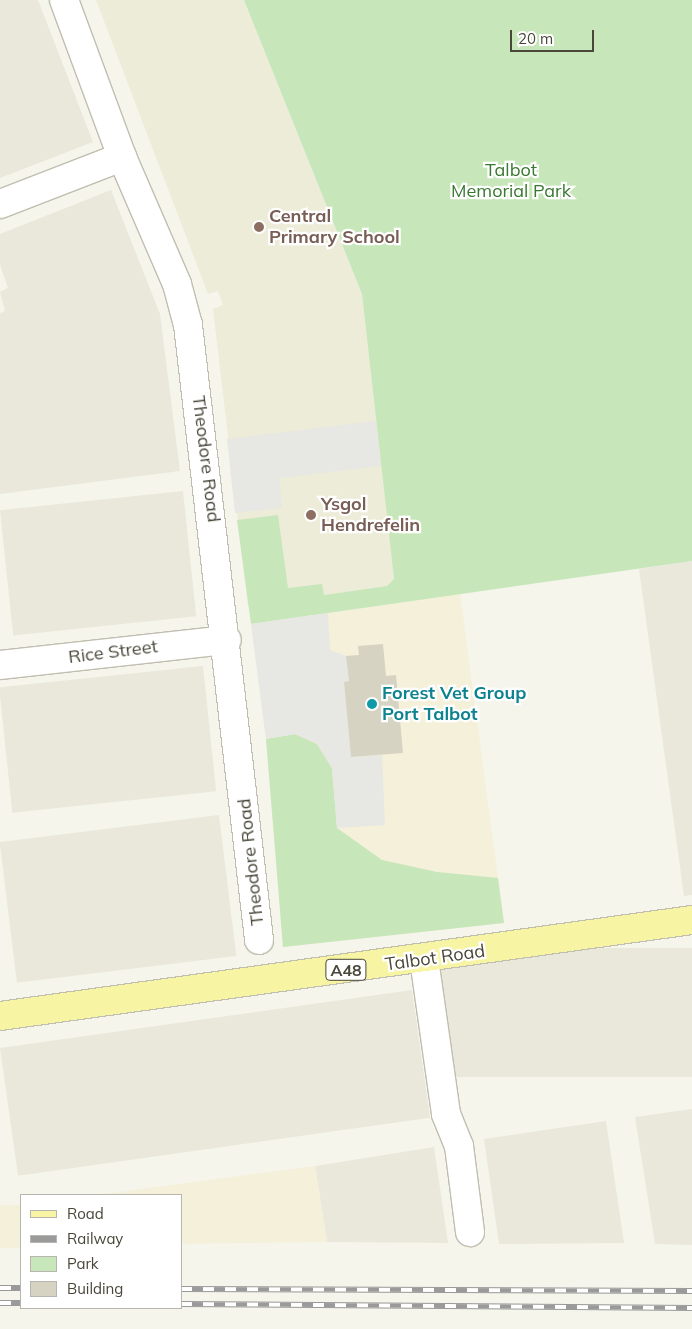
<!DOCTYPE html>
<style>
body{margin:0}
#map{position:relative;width:692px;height:1329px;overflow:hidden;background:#f5f5ec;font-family:Mulish,sans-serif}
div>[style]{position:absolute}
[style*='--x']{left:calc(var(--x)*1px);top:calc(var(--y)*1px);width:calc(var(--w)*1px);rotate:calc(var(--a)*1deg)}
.residential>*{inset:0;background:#e9e8db;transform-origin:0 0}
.commercial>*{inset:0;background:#f4f0da;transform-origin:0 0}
.education>*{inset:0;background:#edecd8}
.green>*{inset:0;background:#c7e6b9}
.parking>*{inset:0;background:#e7e7e3}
.building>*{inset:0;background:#d6d3c3}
.roads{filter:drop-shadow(1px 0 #c0beaf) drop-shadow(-1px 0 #c0beaf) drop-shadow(0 1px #c0beaf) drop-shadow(0 -1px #c0beaf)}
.street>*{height:28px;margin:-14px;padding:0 14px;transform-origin:14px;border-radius:14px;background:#fff}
.primary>*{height:28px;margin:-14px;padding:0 14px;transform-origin:14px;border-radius:14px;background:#f7f4a3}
.rail>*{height:5.5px;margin-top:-2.75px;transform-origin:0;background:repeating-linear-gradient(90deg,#fff 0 11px,#9a9a9a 0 22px);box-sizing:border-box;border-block:1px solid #9a9a9a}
.dots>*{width:14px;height:14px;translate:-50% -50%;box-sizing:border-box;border:2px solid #fff;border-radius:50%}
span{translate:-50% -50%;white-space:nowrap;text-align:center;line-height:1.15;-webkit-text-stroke:4.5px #fff;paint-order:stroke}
.shield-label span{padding:1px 4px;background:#fff;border:1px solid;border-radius:4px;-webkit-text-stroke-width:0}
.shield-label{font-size:16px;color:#49473a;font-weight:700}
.park-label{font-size:18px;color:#3a7831}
.education-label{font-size:18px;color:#785e54;font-weight:700}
.left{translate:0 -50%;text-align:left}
.street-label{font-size:18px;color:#49473a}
.culture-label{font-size:18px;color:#0d838f;font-weight:700}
.legend{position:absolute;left:20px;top:1194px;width:162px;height:115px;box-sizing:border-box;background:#fff;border:1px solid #b6b5b0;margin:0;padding:6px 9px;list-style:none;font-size:15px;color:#49473a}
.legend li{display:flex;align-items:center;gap:10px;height:25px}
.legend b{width:25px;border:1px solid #b6b5b0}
.scale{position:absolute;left:510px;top:30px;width:84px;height:22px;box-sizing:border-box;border:2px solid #49473a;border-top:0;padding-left:6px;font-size:15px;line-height:18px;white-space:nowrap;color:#49473a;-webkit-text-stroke:4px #fff;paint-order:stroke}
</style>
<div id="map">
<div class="residential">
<i style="clip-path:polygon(0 0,38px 0,93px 142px,0 178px)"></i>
<i style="clip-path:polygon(111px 190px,160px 314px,180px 471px,0 494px,0 313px,5px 311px,0 292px,8px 288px,0 265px,0 234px)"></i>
<i style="left:183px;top:491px;width:126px;height:184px;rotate:84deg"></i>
<i style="clip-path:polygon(692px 561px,692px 895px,684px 896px,639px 569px)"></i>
<i style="left:203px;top:666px;width:126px;height:205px;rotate:84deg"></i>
<i style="left:219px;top:815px;width:142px;height:221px;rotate:83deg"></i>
<i style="left:692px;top:948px;width:129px;height:252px;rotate:90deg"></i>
<i style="left:412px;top:990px;width:129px;height:416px;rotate:82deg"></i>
<i style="clip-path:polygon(692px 1109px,692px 1245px,655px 1244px,635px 1117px)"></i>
<i style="clip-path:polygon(606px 1121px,624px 1243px,499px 1244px,484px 1139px)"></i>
<i style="clip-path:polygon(434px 1147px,448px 1243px,327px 1242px,315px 1166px)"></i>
</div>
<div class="commercial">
<i style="clip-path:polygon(460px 593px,504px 923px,283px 947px,266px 739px,251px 624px)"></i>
<i style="clip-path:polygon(315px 1166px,327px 1242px,181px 1244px,181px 1195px,96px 1195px)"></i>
<i style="left:21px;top:1205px;width:43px;height:21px;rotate:90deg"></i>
</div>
<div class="education">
<i style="clip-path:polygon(96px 0,244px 0,362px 294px,394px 579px,387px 586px,248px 606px,213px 309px,223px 305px,218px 291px,208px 294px)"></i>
</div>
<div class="green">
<i style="clip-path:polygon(244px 0,692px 0,692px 561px,251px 624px,237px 520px,278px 515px,288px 588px,322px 584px,324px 595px,387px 586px,394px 579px,362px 294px)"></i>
<i style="clip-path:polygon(295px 734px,317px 744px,332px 768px,337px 828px,382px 860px,437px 872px,498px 878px,504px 923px,283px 947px,266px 739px)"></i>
</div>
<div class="parking">
<i style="clip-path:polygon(376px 421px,381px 466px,279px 478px,282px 508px,235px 513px,227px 439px)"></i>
<i style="clip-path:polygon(328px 613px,330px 650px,346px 656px,349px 681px,344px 682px,351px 757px,382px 755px,385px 825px,337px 828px,332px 768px,317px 744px,295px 734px,266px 739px,251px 624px)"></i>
</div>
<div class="building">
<i style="clip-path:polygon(383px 644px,386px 676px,396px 675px,403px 753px,351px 757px,344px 682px,349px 681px,346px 656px,359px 655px,358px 646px)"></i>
</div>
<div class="roads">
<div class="street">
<i style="--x:64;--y:0;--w:167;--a:69.7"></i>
<i style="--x:122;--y:157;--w:138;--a:66.6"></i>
<i style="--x:177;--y:284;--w:42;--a:75"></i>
<i style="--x:188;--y:325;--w:619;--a:83.41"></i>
<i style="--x:0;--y:204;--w:131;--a:-21.1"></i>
<i style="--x:0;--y:665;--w:228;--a:-6.3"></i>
<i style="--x:424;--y:959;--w:157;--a:81.9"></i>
<i style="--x:446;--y:1114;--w:35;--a:68"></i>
<i style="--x:459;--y:1146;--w:87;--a:82.7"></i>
</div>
<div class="primary">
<i style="--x:0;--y:1016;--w:699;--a:-7.9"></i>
</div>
</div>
<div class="rail">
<i style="--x:0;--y:1288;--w:21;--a:0"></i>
<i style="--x:181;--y:1289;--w:511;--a:0.22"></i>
<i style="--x:0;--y:1303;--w:21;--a:0"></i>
<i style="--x:181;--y:1304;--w:511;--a:0.45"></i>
</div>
<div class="dots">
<i style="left:259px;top:227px;background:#8d6e63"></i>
<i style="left:311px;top:515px;background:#8d6e63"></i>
<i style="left:372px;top:704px;background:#0f9aa8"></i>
</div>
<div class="shield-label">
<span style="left:346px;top:970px">A48</span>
</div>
<div class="park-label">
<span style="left:511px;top:181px">Talbot<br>Memorial Park</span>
</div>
<div class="education-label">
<span class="left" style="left:269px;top:227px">Central<br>Primary School</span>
<span class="left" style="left:321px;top:515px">Ysgol<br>Hendrefelin</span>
</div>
<div class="street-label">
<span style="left:206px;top:459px;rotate:83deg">Theodore Road</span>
<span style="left:113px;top:652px;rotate:-7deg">Rice Street</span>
<span style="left:251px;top:862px;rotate:-96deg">Theodore Road</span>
<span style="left:435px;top:958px;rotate:-8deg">Talbot Road</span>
</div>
<div class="culture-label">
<span class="left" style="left:382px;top:704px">Forest Vet Group<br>Port Talbot</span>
</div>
<ul class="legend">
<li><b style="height:6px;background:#f7f4a3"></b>Road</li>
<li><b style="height:6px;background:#9a9a9a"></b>Railway</li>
<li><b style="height:14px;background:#c7e6b9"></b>Park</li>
<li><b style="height:14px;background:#d6d3c3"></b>Building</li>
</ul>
<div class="scale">20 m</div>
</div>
